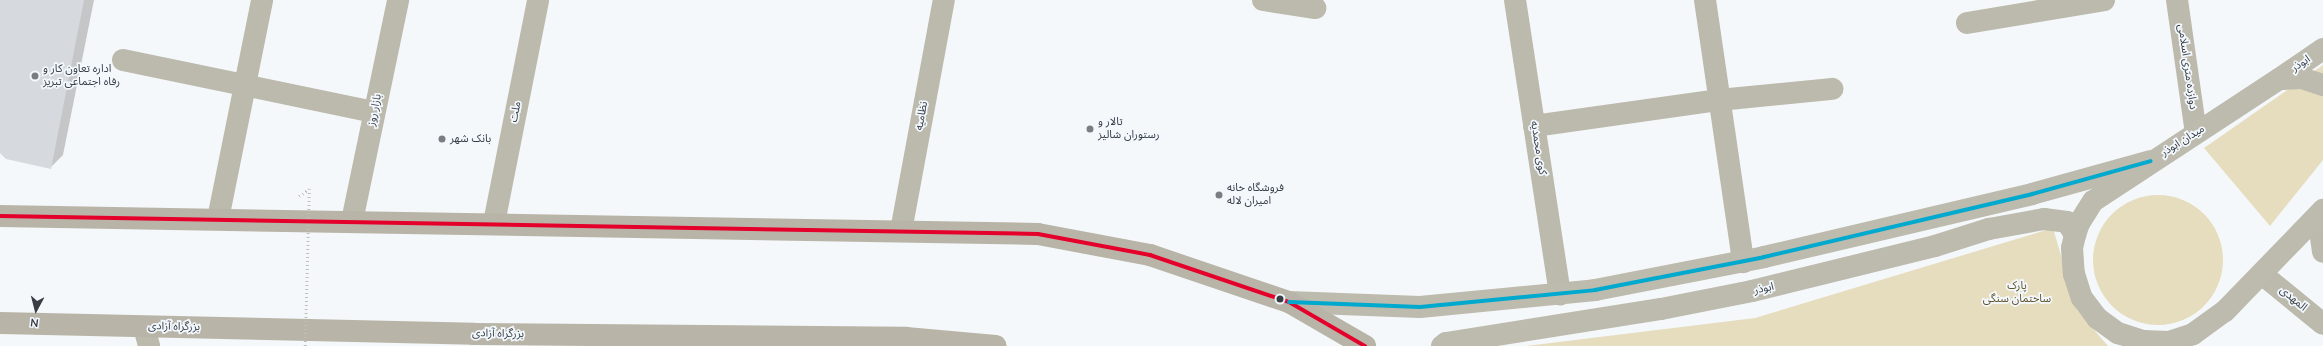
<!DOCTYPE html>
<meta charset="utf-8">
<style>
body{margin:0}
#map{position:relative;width:2323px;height:346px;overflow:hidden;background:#f5f8fa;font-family:"Nunito Sans","Noto Sans Arabic",sans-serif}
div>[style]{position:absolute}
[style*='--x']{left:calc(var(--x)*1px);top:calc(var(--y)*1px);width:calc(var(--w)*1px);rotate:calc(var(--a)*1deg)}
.green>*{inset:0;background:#e6ddbe}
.round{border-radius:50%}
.shadow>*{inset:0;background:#0003}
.building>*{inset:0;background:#d6dade}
.path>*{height:2.5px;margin-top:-1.25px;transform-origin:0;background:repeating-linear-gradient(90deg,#c0beb8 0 1px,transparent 0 4px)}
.minor>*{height:22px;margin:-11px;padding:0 11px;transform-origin:11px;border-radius:11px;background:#bcb9ad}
.major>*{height:22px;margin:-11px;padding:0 11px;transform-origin:11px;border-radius:11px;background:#bdbaae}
.highway>*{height:22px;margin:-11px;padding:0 11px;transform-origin:11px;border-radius:11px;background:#b8b5a8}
.path-bridge>*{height:2.5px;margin-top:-1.25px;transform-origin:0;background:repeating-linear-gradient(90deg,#c0beb8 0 1px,transparent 0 4px)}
.bus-1>*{height:4px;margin:-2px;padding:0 2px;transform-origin:2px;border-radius:2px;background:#e4002b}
.bus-2>*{height:4px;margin:-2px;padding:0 2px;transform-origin:2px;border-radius:2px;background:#00a9ce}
.dots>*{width:11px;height:11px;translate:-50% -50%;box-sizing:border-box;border:2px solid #f2f8fd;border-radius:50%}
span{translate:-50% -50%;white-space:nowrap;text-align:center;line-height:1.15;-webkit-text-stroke:3.5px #f2f8fd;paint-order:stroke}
.street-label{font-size:11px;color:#373d42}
.poi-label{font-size:11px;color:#373d42}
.left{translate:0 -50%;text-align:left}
.park-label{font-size:11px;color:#605327}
.north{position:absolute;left:16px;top:290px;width:40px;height:40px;-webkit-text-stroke:3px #f2f8fd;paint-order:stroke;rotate:187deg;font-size:11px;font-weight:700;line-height:16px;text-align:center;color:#373d42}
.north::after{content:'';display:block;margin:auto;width:14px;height:18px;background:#373d42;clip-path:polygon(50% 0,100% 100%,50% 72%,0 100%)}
</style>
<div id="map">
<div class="green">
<i style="clip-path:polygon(2323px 65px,2323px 160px,2270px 226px,2204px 148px)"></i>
<i class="round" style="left:2093px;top:195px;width:130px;height:130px"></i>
<i style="clip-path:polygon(2053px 228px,2077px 310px,2108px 346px,1526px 346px,1755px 318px)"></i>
</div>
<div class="shadow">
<i style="clip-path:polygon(0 0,94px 0,63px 155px,50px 168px,0 151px)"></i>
</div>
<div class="building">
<i style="clip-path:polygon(0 0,84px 0,51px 169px,6px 159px,0 153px)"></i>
</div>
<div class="path">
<i style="--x:299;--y:196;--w:12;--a:-35"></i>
</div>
<div class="minor">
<i style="--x:1263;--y:0;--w:53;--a:8.7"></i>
<i style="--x:1515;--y:0;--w:298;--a:81.3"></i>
<i style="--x:1705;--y:0;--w:265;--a:81.7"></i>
<i style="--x:2177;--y:0;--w:134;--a:81.9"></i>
<i style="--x:1967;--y:23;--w:139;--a:-9.5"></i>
<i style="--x:123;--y:60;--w:256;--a:11.7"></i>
<i style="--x:1534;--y:126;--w:187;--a:-8"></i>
<i style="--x:1719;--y:100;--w:114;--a:-5.6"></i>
<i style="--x:2318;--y:216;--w:36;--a:82"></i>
<i style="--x:218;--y:219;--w:223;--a:-78.6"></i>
<i style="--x:352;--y:221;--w:226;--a:-78.2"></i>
<i style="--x:494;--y:223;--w:227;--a:-78.8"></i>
<i style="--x:901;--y:231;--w:235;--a:-79.5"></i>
<i style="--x:2263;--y:275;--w:77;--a:39.2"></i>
<i style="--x:144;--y:327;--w:20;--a:75"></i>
</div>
<div class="major">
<i style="--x:2279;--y:79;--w:53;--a:-34.3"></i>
<i style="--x:2323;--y:85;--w:23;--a:-162"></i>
<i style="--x:2301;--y:78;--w:22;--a:177"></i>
<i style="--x:2279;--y:79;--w:222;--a:146.7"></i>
<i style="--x:2093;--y:201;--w:26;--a:122"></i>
<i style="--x:2079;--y:223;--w:13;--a:108"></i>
<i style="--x:2075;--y:235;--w:13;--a:103"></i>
<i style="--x:2072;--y:248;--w:26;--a:86"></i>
<i style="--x:2074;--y:274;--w:25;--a:72"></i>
<i style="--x:2082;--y:298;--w:25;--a:53"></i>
<i style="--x:2097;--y:318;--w:26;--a:36"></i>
<i style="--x:2118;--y:333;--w:26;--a:18"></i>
<i style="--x:2143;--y:341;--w:26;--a:2"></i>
<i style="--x:2169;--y:342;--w:25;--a:-18"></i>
<i style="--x:2193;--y:334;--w:39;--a:-36"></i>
<i style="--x:2225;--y:311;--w:141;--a:-45.9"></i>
<i style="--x:1289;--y:302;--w:131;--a:2.2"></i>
<i style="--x:1420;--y:307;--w:176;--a:-5.5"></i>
<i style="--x:1595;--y:290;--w:172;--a:-11"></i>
<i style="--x:1764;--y:257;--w:275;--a:-13.2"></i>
<i style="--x:2032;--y:194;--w:123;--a:-15.5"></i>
<i style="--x:1442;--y:346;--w:5;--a:-37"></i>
<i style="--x:1446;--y:343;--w:218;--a:-9"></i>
<i style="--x:1661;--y:309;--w:93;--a:-11.2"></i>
<i style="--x:1752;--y:291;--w:188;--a:-13.8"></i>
<i style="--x:1935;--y:246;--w:57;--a:-17.5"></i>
<i style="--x:1989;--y:229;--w:56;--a:-10.3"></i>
<i style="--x:2044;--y:219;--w:23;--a:7"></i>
<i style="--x:2067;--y:222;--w:15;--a:58"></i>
</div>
<div class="highway">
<i style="--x:0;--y:216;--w:1038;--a:0.99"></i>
<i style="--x:1038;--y:234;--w:114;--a:10.6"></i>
<i style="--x:1150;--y:255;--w:147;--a:18.7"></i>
<i style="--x:1289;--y:302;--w:88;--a:30.1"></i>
<i style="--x:0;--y:323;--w:474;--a:1.3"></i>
<i style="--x:474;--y:334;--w:432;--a:0.5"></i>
<i style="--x:906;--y:338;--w:90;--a:5.1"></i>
</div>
<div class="path-bridge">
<i style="--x:305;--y:346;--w:157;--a:-88.5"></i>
</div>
<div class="bus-1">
<i style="--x:0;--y:216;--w:1038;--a:0.99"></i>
<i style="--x:1038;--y:234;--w:114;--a:10.6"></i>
<i style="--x:1150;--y:255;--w:147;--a:18.7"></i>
<i style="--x:1289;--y:302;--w:88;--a:30.1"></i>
</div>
<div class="bus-2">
<i style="--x:1289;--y:302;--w:131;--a:2.2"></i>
<i style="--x:1420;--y:307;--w:176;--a:-5.5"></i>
<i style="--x:1595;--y:290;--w:172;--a:-11"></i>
<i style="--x:1764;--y:257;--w:275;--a:-13.2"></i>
<i style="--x:2032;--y:194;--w:123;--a:-15.5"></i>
</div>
<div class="dots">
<i style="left:35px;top:76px;background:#7a7e82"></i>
<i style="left:1090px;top:129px;background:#7a7e82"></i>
<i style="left:442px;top:139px;background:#7a7e82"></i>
<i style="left:1219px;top:195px;background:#7a7e82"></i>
<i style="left:1280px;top:299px;background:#373d42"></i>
</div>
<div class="street-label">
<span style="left:2301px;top:64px;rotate:-34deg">ابوذر</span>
<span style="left:2187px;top:67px;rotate:82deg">دوازده متری اسلامی</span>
<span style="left:375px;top:110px;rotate:-78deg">بازار روز</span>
<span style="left:516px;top:112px;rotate:-79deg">ملت</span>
<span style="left:922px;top:116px;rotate:-80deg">نظامیه</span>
<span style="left:2183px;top:141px;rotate:-32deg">میدان ابوذر</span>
<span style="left:1538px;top:148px;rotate:81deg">کوی محمدیه</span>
<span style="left:1764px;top:289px;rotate:-12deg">ابوذر</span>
<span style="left:2293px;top:299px;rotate:40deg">المهدی</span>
<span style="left:174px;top:327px;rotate:1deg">بزرگراه آزادی</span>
<span style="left:498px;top:334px;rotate:1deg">بزرگراه آزادی</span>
</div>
<div class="poi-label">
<span class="left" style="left:43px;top:76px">اداره تعاون کار و<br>رفاه اجتماعی تبریز</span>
<span class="left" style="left:1098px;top:129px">تالار و<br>رستوران شالیز</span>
<span class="left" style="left:450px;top:139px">بانک شهر</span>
<span class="left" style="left:1227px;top:195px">فروشگاه خانه<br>امیران لاله</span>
</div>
<div class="park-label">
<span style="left:2017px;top:293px">پارک<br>ساختمان سنگی</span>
</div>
<div class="north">N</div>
</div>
